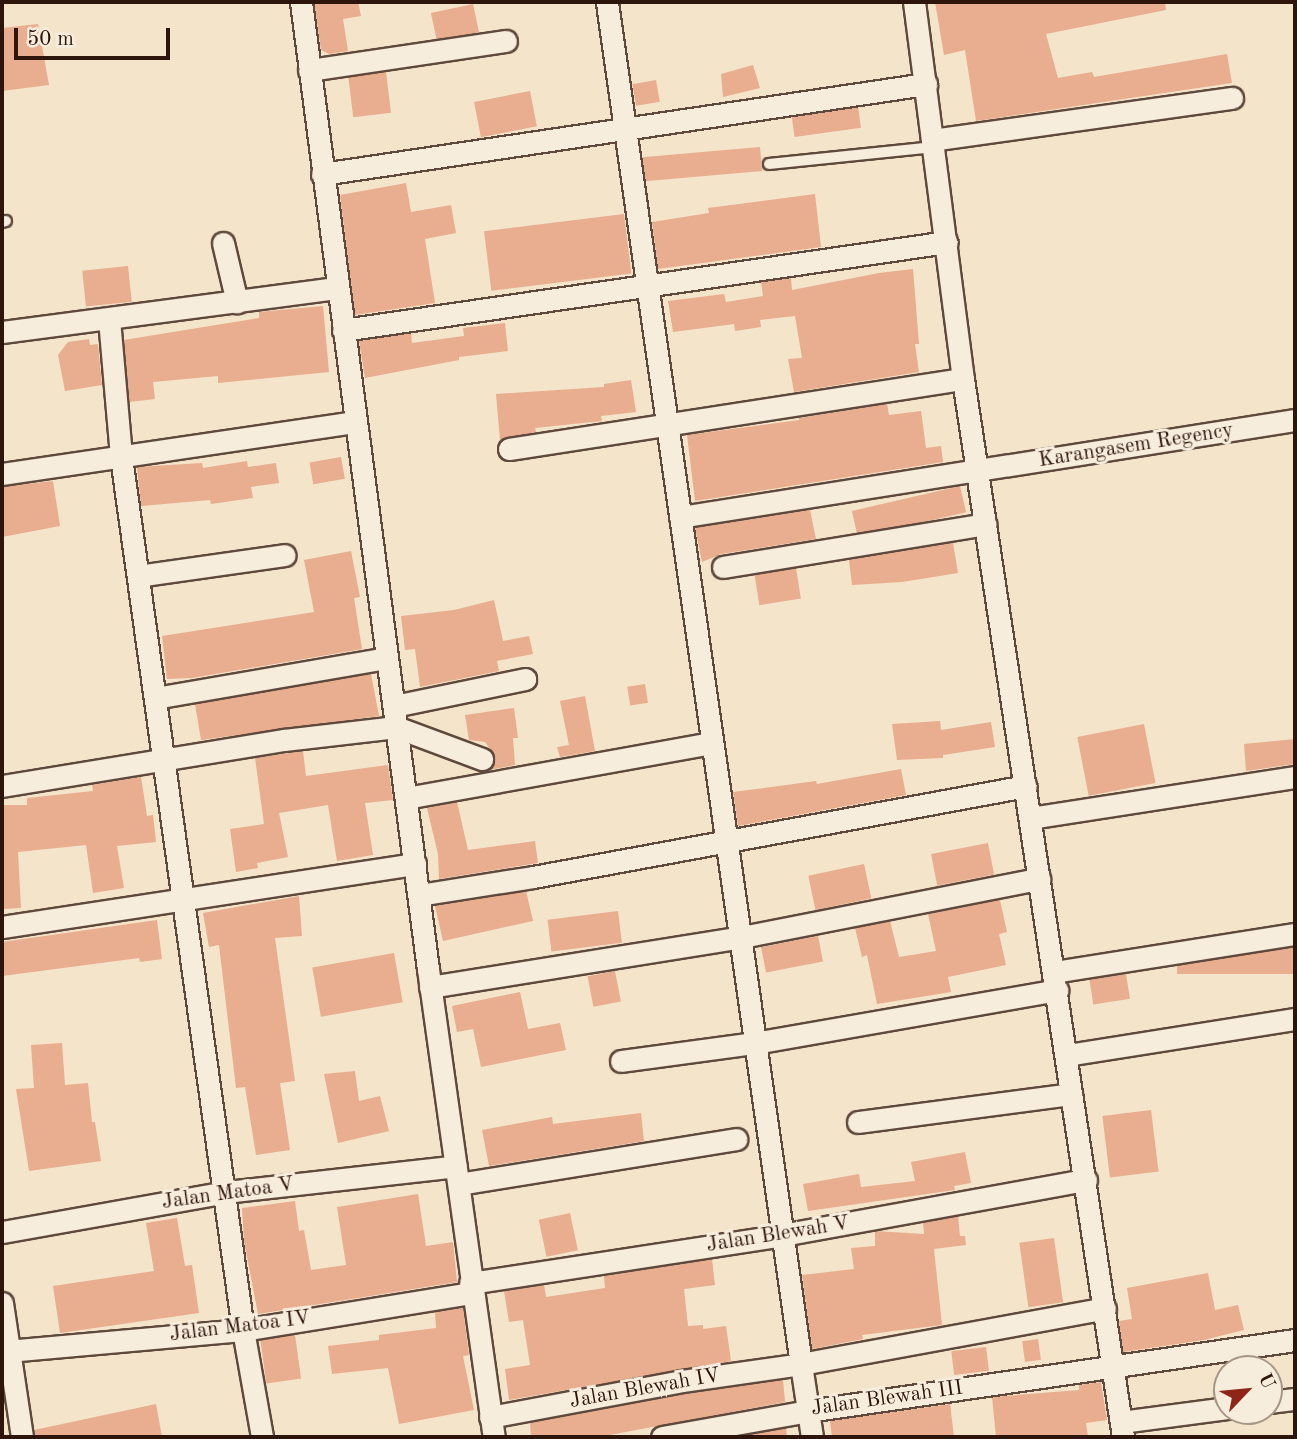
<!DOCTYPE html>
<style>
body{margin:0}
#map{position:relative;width:1297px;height:1439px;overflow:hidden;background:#f3e4ca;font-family:"Old Standard TT",serif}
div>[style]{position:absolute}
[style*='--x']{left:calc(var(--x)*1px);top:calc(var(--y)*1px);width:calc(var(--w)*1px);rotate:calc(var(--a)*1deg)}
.building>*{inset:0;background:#e9ad8f;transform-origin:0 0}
.roads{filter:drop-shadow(2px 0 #5f493c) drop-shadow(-2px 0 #5f493c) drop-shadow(0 2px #5f493c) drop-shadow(0 -2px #5f493c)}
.lane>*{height:10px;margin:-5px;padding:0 5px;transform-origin:5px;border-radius:5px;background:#f7eddd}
.street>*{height:21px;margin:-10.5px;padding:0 10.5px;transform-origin:10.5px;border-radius:10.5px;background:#f7eddd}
span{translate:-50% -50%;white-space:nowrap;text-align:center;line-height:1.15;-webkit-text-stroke:6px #f7eddd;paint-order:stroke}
.street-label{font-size:21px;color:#2e150c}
.frame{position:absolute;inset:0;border:4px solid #2e150c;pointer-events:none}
.north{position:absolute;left:1213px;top:1355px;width:70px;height:70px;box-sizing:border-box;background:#f7eddd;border:2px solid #a79789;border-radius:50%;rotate:64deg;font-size:19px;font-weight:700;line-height:28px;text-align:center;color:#2e150c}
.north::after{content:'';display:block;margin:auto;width:24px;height:32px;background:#8f2418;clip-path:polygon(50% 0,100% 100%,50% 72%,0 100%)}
.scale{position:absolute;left:14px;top:28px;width:156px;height:32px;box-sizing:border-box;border:4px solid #2e150c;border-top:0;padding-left:9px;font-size:21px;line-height:24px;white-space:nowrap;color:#2e150c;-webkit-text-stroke:5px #f7eddd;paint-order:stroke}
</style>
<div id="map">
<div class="building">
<i style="clip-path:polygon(314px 2px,358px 2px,361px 16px,343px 19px,348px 51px,329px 54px,321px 50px)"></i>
<i style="clip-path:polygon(935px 2px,1165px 2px,1166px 10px,1046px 34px,1058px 78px,1092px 72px,1094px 77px,1227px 54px,1232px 83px,976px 121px,965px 50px,944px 55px)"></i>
<i style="left:473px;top:4px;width:29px;height:43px;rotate:78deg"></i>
<i style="clip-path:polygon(38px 24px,49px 85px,2px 91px,2px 28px)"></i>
<i style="clip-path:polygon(753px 65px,760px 88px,723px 97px,721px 74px)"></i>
<i style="left:386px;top:72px;width:41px;height:38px;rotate:83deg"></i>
<i style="left:656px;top:80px;width:22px;height:24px;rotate:80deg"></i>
<i style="left:530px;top:91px;width:36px;height:57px;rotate:79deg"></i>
<i style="left:858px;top:107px;width:21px;height:67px;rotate:82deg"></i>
<i style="left:760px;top:147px;width:24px;height:118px;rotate:85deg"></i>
<i style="clip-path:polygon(406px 183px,411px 212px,451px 205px,456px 233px,425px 239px,435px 303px,355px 315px,340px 195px)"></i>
<i style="clip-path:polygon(815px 194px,821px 247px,658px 269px,652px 222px,709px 213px,708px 208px)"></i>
<i style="left:624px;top:214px;width:60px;height:141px;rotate:83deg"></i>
<i style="left:128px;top:266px;width:36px;height:46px;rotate:84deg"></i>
<i style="clip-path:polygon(913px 269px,919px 344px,915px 344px,919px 372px,794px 392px,788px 359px,802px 358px,795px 316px,760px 320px,761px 327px,735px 331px,734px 324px,673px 332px,668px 301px,724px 294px,726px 302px,763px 296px,761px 282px,791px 278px,792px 290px,879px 273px)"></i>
<i style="clip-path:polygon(323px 306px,329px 372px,218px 383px,218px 376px,153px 382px,155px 399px,129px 402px,124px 340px,259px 318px,259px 312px)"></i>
<i style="clip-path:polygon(505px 323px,508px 351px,459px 357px,459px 360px,365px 378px,359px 341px,411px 333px,412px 343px,464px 336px,463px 328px)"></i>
<i style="clip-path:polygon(89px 339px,90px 345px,98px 344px,102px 385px,65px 391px,58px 355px,68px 342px)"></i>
<i style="clip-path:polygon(631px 380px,636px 412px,601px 416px,602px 421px,535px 428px,536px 432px,500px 440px,496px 394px,604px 387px,604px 384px)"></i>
<i style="clip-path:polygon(887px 404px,889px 415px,921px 411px,926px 448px,941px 446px,943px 462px,695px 501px,687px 435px,799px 420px,799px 418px)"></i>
<i style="left:341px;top:457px;width:22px;height:32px;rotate:80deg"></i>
<i style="clip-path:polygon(247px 461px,248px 467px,276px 463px,279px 483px,251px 487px,253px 498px,211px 504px,210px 500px,141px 506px,137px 467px,202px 463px,203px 468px)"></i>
<i style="clip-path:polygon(53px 481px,60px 526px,2px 537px,2px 487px)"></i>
<i style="left:960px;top:486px;width:27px;height:111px;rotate:77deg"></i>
<i style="clip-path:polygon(810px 510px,816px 539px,721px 554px,702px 562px,695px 528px)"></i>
<i style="clip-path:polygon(953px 543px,958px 573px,902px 582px,852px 585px,849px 560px)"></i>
<i style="clip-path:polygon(351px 551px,360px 597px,354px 598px,362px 649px,192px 678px,167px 679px,162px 636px,314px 612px,304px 560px)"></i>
<i style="left:796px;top:568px;width:31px;height:42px;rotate:81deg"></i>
<i style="clip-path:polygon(494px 600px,503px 641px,529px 636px,533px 654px,497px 661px,499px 671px,420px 687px,415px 649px,405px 650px,401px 616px,454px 610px)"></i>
<i style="clip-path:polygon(371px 674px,379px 716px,201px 740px,195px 704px)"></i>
<i style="left:645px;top:684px;width:19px;height:18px;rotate:81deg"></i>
<i style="clip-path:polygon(585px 696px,595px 751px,560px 757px,557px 747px,569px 745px,560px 701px)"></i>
<i style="clip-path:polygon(514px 708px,518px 738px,513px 738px,515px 765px,489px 770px,495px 756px,485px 742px,469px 740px,465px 715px)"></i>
<i style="clip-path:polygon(940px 721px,941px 730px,991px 722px,995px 747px,943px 755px,943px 758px,897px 760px,892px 724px)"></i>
<i style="left:1144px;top:724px;width:60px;height:68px;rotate:79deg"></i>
<i style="clip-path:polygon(1295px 739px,1295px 764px,1246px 771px,1244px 744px)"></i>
<i style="clip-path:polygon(303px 751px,306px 776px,388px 765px,393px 800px,365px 803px,373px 855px,337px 861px,328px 805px,279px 813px,288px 857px,257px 863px,258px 868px,236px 872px,230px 829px,264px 824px,255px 758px)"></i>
<i style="clip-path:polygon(901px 769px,906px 795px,738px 826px,733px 792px,816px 781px,817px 784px)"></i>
<i style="clip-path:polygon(141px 777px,147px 816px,153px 815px,156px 842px,117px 846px,124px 888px,93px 893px,86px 845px,18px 852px,21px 908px,2px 909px,2px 805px,27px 805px,27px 798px,93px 791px,92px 785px)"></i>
<i style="clip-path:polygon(457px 802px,468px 850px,535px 841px,538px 863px,439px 879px,438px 854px,427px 808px)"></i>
<i style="left:988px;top:843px;width:32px;height:58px;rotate:79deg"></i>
<i style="left:864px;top:864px;width:35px;height:57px;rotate:78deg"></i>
<i style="clip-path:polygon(526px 891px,533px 921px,443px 941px,435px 906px)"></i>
<i style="clip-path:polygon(299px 896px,302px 936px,275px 938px,295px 1081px,280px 1083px,290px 1150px,256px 1155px,245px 1087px,236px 1088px,219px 945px,209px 947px,203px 913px)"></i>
<i style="clip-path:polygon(1000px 900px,1007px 932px,999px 934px,1006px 965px,948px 977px,951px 992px,877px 1004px,867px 955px,862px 957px,855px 928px,890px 921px,899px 957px,936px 951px,928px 914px)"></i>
<i style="left:618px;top:911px;width:32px;height:71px;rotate:83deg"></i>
<i style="clip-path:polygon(157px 920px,162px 959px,140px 962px,139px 958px,2px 976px,2px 942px)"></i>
<i style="left:818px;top:936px;width:26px;height:58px;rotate:79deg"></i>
<i style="left:1295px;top:947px;width:27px;height:118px;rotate:90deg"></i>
<i style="left:394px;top:953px;width:50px;height:83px;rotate:80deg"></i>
<i style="left:615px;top:971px;width:31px;height:28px;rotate:79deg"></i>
<i style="left:1126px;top:974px;width:25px;height:37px;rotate:81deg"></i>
<i style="clip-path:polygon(520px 992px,528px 1029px,560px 1023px,566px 1050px,481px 1067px,473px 1029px,457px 1032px,452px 1006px)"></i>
<i style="clip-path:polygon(62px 1043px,65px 1085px,88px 1083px,92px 1122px,95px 1122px,101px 1161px,29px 1171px,16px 1089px,34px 1088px,31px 1045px)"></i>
<i style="clip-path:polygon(355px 1071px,359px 1101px,380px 1096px,389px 1131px,338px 1143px,324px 1074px)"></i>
<i style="left:1151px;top:1110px;width:62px;height:49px;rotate:83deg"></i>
<i style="clip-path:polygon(641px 1113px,644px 1141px,489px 1166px,482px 1130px,552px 1117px,553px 1124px)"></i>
<i style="clip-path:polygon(965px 1152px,971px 1183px,954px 1186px,955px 1190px,808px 1211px,803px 1184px,859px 1174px,861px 1187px,915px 1181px,911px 1162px)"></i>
<i style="clip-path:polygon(418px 1194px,426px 1246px,453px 1242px,457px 1282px,258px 1314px,244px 1241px,242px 1208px,295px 1201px,299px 1231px,304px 1230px,311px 1270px,346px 1265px,337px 1207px)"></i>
<i style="left:570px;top:1213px;width:38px;height:32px;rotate:78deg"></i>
<i style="clip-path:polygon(958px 1216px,960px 1236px,965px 1236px,966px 1245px,934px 1249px,942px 1325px,862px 1335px,863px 1339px,812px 1349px,802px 1275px,854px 1269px,851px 1248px,875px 1246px,875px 1231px,924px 1234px,923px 1223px)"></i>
<i style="clip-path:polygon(177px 1218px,185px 1266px,192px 1265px,199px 1313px,60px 1333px,53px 1286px,154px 1271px,146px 1223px)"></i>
<i style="left:1054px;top:1238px;width:65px;height:35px;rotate:82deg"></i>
<i style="clip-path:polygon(712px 1259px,715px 1285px,684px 1289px,688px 1326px,703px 1325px,703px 1329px,726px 1326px,731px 1361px,509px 1400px,505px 1369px,530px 1365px,523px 1320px,509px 1322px,504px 1291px,544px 1285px,546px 1297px,605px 1288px,604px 1276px)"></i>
<i style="clip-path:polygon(1208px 1273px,1215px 1310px,1238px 1305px,1244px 1330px,1204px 1340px,1123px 1352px,1119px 1321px,1132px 1319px,1127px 1288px)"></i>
<i style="clip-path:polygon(463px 1308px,469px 1355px,463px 1356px,474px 1410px,399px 1424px,388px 1368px,332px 1374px,328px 1346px,379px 1340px,379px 1335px,436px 1328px,435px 1312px)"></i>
<i style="left:295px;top:1335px;width:44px;height:35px;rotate:82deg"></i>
<i style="left:1038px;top:1339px;width:21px;height:16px;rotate:82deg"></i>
<i style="left:986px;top:1347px;width:24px;height:35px;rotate:83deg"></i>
<i style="clip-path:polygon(783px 1380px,785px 1402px,599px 1437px,531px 1437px,530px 1423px,684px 1394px)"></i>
<i style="clip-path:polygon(1101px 1382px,1107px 1420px,1086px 1423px,1088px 1437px,996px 1437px,992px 1397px,1079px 1390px,1079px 1385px)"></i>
<i style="clip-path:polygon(156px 1404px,162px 1437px,35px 1437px,34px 1430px)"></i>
<i style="clip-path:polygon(950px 1404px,954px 1437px,832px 1437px,830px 1421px)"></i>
<i style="clip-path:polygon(786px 1428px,787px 1437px,735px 1437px)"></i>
</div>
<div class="roads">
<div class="lane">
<i style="--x:769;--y:164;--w:166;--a:-5.9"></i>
<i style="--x:2;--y:222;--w:4;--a:-14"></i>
</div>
<div class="street">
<i style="--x:301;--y:2;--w:975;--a:82.52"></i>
<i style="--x:428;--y:969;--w:473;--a:82"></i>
<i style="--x:914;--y:2;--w:380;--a:82.6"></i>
<i style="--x:963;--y:379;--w:1070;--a:81.4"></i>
<i style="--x:309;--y:70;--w:199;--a:-8.4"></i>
<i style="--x:932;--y:140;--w:303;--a:-8"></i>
<i style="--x:322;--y:174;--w:611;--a:-8.48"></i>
<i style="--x:223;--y:243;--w:61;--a:76.7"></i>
<i style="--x:109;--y:319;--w:139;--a:85"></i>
<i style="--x:121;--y:457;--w:881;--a:82.04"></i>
<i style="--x:243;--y:1330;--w:109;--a:79.9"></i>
<i style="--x:343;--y:330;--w:610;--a:-8.29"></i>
<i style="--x:2;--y:332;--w:338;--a:-7.5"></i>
<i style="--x:509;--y:449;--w:459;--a:-8.8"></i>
<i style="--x:2;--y:474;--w:357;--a:-8.4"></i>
<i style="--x:680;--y:517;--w:623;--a:-8.96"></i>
<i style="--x:723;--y:567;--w:266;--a:-9.3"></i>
<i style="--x:138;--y:576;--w:148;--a:-8.1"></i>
<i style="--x:155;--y:698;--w:235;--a:-9.8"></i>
<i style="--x:394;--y:706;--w:134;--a:-11.6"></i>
<i style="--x:2;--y:786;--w:286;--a:-9.3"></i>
<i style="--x:284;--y:740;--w:113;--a:-6.6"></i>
<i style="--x:396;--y:727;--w:92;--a:20.4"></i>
<i style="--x:406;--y:798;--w:311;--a:-10.2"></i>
<i style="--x:1030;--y:818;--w:268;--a:-8.8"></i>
<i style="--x:419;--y:895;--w:115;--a:-9"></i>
<i style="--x:533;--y:877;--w:501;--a:-10.46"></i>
<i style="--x:2;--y:927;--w:418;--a:-8.7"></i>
<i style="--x:1054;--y:972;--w:244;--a:-9"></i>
<i style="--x:430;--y:987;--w:316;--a:-9.1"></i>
<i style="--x:742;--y:937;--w:303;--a:-11.1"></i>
<i style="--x:1067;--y:1055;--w:231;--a:-9"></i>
<i style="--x:621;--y:1061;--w:134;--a:-7.7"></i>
<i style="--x:754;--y:1043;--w:308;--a:-9.9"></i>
<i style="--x:858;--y:1122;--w:215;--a:-7.5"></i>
<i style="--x:459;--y:1184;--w:281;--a:-9.2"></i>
<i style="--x:2;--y:1232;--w:228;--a:-10.1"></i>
<i style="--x:226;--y:1192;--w:231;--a:-6.4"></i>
<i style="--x:470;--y:1283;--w:316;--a:-8.7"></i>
<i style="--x:782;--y:1235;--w:309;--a:-10.3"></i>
<i style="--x:2;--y:1303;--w:135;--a:81.5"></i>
<i style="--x:7;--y:1351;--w:237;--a:-5.1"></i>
<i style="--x:243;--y:1330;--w:232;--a:-9.2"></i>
<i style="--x:1269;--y:1402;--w:26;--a:-7"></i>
<i style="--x:490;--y:1417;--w:195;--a:-10.6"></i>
<i style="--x:682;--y:1381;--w:120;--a:-8.1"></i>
<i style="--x:801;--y:1364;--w:1376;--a:-98.11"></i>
<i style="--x:1121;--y:1422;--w:107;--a:-7.5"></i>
<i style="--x:662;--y:1437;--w:148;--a:-10.1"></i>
<i style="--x:808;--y:1411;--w:492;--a:-8.3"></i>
<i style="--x:812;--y:1437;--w:74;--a:-98.6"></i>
<i style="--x:801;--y:1364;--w:309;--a:-10.4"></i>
</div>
</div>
<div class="street-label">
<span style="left:1136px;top:446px;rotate:-9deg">Karangasem Regency</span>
<span style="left:228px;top:1194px;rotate:-8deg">Jalan Matoa V</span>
<span style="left:778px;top:1235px;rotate:-9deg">Jalan Blewah V</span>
<span style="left:240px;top:1327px;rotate:-7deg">Jalan Matoa IV</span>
<span style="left:645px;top:1389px;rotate:-10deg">Jalan Blewah IV</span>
<span style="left:887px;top:1399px;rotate:-8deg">Jalan Blewah III</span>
</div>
<div class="frame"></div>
<div class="north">U</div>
<div class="scale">50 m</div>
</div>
